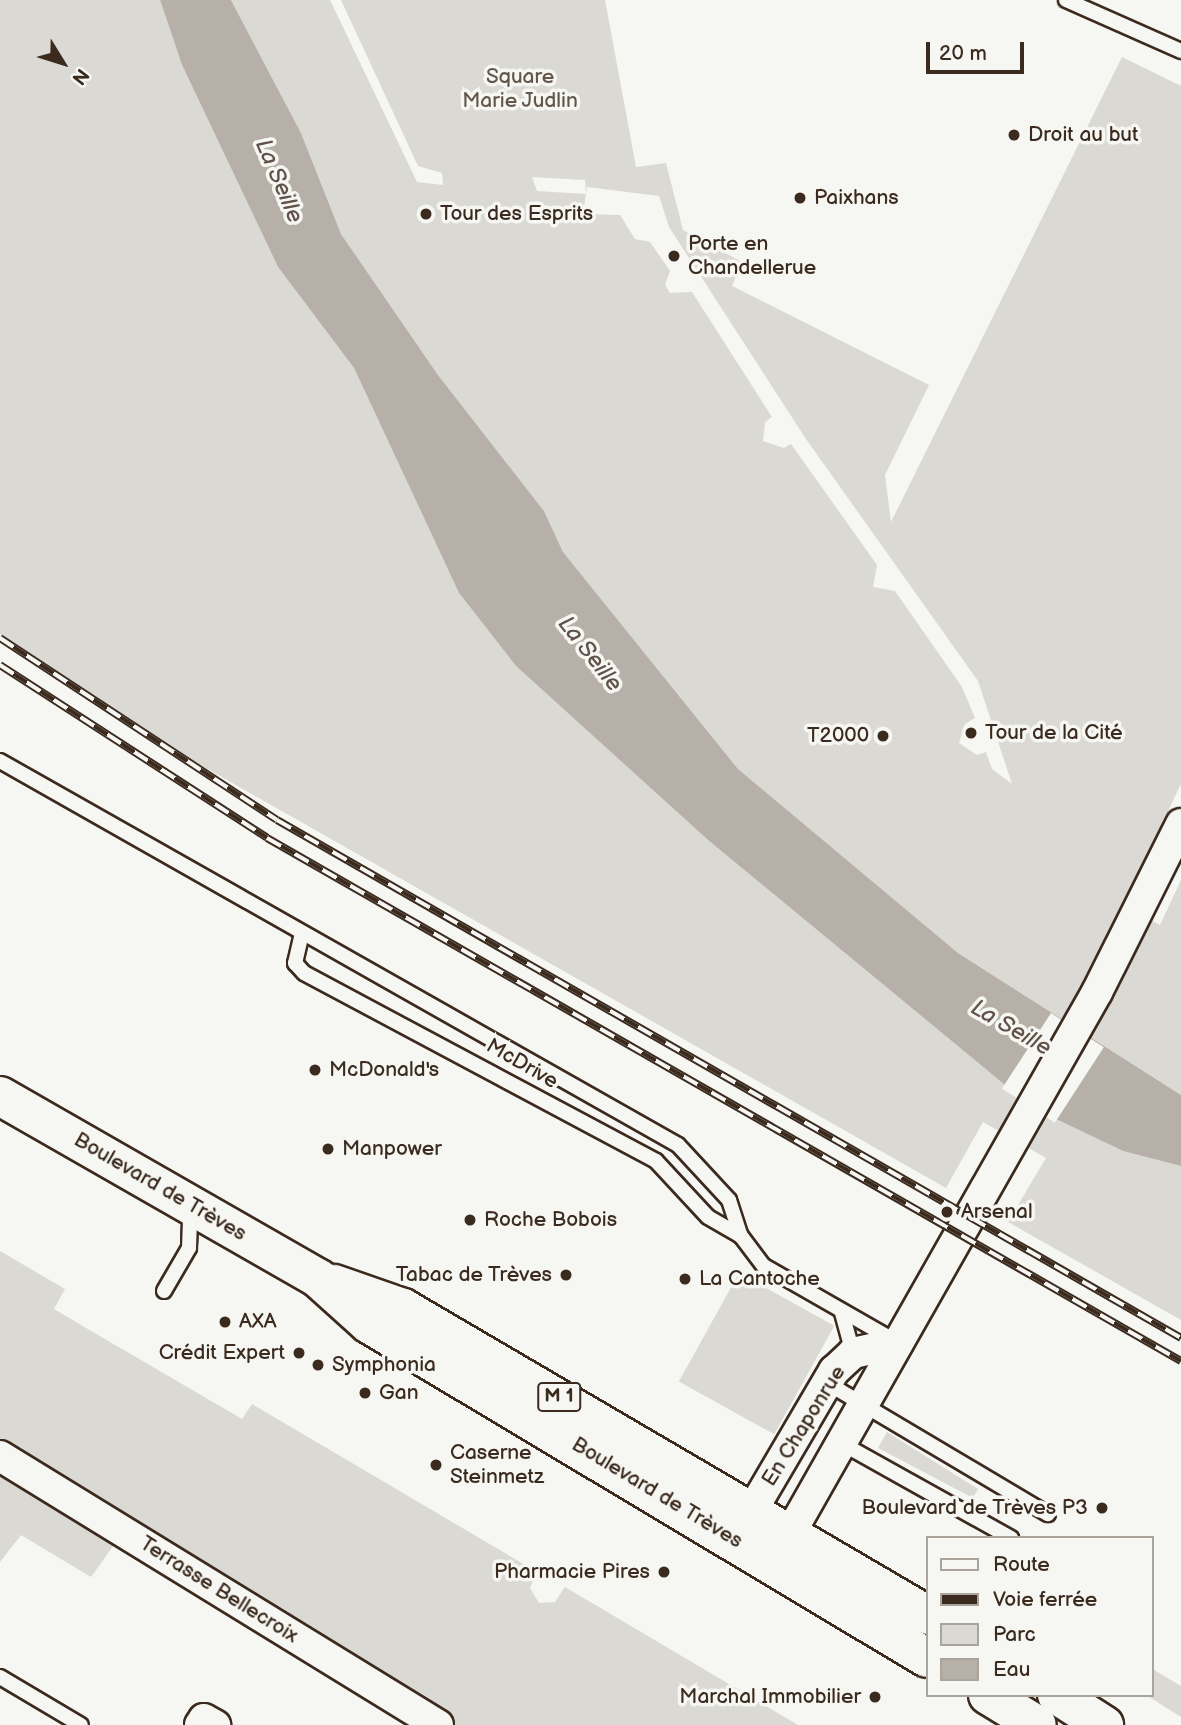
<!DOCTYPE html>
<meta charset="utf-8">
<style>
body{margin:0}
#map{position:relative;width:1181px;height:1725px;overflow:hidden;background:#f6f6f2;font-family:"Balsamiq Sans",sans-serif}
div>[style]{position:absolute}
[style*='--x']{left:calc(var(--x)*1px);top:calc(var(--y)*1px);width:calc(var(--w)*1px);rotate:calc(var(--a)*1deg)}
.green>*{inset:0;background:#dad9d3;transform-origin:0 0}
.water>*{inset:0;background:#b6b0a9}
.pier>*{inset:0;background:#f6f6f2;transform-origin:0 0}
.roads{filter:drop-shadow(2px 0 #3b2a1e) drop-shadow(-2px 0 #3b2a1e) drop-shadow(0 2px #3b2a1e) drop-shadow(0 -2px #3b2a1e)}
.service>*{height:14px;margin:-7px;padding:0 7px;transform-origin:7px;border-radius:7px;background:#f6f6f2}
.minor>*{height:30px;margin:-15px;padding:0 15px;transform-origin:15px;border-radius:15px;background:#f6f6f2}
.primary>*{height:38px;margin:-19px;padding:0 19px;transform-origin:19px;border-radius:19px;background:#f6f6f2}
.rail>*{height:8px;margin-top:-4px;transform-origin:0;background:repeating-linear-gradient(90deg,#f6f6f2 0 16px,#3b2a1e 0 32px);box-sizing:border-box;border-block:2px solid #3b2a1e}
.dots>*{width:19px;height:19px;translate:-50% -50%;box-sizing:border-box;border:4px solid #f6f6f2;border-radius:50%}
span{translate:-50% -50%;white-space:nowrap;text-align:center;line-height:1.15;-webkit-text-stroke:7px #f6f6f2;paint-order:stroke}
.shield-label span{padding:2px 5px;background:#f6f6f2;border:2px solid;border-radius:5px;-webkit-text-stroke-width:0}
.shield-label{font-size:19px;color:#3b2a1e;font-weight:700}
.park-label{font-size:21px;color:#63564b}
.poi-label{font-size:21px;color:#3b2a1e}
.left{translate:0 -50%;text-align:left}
.right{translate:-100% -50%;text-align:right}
.street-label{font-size:21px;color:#3b2a1e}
.water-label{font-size:23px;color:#605248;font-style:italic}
.legend{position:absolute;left:926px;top:1536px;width:228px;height:161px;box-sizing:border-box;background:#f6f6f2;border:2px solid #aba49d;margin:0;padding:9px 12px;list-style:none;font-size:21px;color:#3b2a1e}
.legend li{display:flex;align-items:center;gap:14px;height:35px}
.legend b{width:35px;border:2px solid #aba49d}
.north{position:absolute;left:28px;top:28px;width:70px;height:70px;-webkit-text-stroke:5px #f6f6f2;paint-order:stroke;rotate:128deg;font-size:19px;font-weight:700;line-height:28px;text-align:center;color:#3b2a1e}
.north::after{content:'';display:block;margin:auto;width:24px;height:32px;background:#3b2a1e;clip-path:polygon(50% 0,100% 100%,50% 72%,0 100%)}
.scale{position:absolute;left:926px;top:42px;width:98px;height:32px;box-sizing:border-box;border:4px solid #3b2a1e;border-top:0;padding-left:9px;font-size:21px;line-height:24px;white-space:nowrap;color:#3b2a1e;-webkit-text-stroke:5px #f6f6f2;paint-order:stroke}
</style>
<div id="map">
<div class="green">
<i style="clip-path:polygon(0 0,160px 0,182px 65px,278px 267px,354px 368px,459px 593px,516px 666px,708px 840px,1033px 1108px,1123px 1151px,1181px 1166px,1181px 1320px,1008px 1222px,1046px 1158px,983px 1122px,946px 1188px,102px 709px,0 634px)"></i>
<i style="clip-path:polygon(evenodd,231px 0,330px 0,417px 182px,443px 185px,442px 173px,418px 166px,341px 0,605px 0,636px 167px,666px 163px,683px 230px,742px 262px,732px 286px,929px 385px,885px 475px,891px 522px,1122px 57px,1181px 86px,1181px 784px,1123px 904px,1160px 925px,1181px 880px,1181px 1095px,958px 953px,738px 769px,563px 552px,544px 511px,438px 375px,341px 234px,301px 133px,231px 0,532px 177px,585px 180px,586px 194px,537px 191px,532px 177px,231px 0,587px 187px,659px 196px,669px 227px,806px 439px,978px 681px,1012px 784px,992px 769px,986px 752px,977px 755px,959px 743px,965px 724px,975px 718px,962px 687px,895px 591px,873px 587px,877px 565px,791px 444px,784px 448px,763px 441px,765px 422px,772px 417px,692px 292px,670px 293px,665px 285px,670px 271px,650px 242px,635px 239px,620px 215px,583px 214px,587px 187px)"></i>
<i style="clip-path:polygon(0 1251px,65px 1289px,54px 1309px,86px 1328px,242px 1419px,252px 1404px,537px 1572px,530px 1588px,539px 1603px,555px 1602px,565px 1587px,798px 1725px,416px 1725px,116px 1542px,91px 1577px,21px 1535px,0 1562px)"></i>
<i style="left:739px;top:1273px;width:109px;height:124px;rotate:29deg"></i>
<i style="clip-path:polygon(887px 1432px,978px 1489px,973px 1498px,878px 1448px)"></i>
<i style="clip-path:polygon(1151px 1668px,1181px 1686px,1181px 1717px,1146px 1695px,1151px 1695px)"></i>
</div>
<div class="water">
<i style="clip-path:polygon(160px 0,231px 0,301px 133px,341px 234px,438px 375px,544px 511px,563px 552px,738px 769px,958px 953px,1181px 1095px,1181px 1166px,1123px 1151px,1033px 1108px,708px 840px,516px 666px,459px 593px,354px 368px,278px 267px,182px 65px)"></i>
</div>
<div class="pier">
<i style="left:1051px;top:1013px;width:63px;height:90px;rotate:33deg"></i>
</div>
<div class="roads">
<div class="service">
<i style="--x:1066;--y:0;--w:126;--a:23.9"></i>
<i style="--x:0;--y:761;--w:779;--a:29.53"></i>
<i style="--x:678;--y:1145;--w:75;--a:47.2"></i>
<i style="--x:729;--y:1200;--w:38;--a:72"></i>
<i style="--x:741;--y:1236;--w:38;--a:53"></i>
<i style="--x:764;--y:1266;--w:149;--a:29.8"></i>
<i style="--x:302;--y:933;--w:31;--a:103"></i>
<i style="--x:295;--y:963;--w:13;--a:48"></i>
<i style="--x:304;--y:973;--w:399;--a:28.1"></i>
<i style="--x:656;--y:1161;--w:76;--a:47.1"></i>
<i style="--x:708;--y:1217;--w:38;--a:30"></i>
<i style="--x:164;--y:1291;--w:50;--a:-59.8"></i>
<i style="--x:189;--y:1248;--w:38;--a:-88"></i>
<i style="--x:842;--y:1313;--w:41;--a:74.6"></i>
<i style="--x:827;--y:1383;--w:257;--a:30.7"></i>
<i style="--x:841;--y:1443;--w:195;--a:29.2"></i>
<i style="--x:0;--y:1677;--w:94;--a:30.7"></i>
</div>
<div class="minor">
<i style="--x:0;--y:1456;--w:514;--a:31.56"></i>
<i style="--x:740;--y:1531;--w:186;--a:-59.6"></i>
<i style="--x:834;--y:1371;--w:26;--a:-43"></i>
<i style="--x:853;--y:1353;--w:46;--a:-12.5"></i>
<i style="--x:779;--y:1553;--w:645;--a:-60.45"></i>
<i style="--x:1097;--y:992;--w:188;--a:-63.4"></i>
<i style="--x:200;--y:1725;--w:7;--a:-56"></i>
<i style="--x:204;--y:1719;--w:13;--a:29"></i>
</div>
<div class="primary">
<i style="--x:0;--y:1096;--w:368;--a:29.8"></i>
<i style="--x:319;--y:1279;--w:67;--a:42"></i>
<i style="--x:369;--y:1324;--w:650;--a:30.9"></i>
<i style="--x:334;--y:1284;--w:73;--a:19.2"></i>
<i style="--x:403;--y:1308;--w:607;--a:30.37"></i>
<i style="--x:988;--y:1695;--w:57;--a:31.5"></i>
<i style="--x:1057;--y:1695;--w:56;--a:32.6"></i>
</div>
</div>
<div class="rail">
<i style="--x:0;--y:638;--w:331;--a:33.3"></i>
<i style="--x:277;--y:820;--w:1042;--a:29.81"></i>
<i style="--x:0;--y:665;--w:318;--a:32.9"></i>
<i style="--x:267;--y:838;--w:1053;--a:29.78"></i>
</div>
<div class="dots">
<i style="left:1014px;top:135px;background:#3b2a1e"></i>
<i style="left:800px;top:198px;background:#3b2a1e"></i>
<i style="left:426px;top:214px;background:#3b2a1e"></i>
<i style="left:674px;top:256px;background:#3b2a1e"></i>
<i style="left:971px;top:733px;background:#3b2a1e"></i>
<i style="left:883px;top:736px;background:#3b2a1e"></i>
<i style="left:315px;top:1070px;background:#3b2a1e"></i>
<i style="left:328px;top:1149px;background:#3b2a1e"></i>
<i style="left:947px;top:1212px;background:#3b2a1e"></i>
<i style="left:470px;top:1220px;background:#3b2a1e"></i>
<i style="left:566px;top:1275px;background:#3b2a1e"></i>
<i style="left:685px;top:1279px;background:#3b2a1e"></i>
<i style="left:225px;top:1322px;background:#3b2a1e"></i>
<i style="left:299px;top:1353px;background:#3b2a1e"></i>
<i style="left:318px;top:1365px;background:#3b2a1e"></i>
<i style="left:365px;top:1393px;background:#3b2a1e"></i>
<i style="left:436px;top:1465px;background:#3b2a1e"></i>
<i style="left:1102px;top:1508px;background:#3b2a1e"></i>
<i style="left:664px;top:1572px;background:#3b2a1e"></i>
<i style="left:875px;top:1697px;background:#3b2a1e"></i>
</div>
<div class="shield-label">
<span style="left:559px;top:1397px">M 1</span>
</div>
<div class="park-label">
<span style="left:520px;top:89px">Square<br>Marie Judlin</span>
</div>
<div class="poi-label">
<span class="left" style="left:1028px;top:135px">Droit au but</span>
<span class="left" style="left:814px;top:198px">Paixhans</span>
<span class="left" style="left:440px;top:214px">Tour des Esprits</span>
<span class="left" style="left:688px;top:256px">Porte en<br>Chandellerue</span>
<span class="left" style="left:985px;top:733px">Tour de la Cité</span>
<span class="right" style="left:869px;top:736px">T2000</span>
<span class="left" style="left:329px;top:1070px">McDonald's</span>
<span class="left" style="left:342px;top:1149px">Manpower</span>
<span class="left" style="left:961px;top:1212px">Arsenal</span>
<span class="left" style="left:484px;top:1220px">Roche Bobois</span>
<span class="right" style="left:552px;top:1275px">Tabac de Trèves</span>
<span class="left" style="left:699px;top:1279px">La Cantoche</span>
<span class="left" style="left:239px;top:1322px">AXA</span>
<span class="right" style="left:285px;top:1353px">Crédit Expert</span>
<span class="left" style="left:332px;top:1365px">Symphonia</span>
<span class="left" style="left:379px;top:1393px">Gan</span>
<span class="left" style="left:450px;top:1465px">Caserne<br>Steinmetz</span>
<span class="right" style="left:1088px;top:1508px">Boulevard de Trèves P3</span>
<span class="right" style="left:650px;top:1572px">Pharmacie Pires</span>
<span class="right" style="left:861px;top:1697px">Marchal Immobilier</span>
</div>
<div class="street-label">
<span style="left:522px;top:1064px;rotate:30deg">McDrive</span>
<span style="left:160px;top:1187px;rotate:30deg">Boulevard de Trèves</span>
<span style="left:804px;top:1426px;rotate:-58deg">En Chaponrue</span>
<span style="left:657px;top:1493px;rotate:31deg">Boulevard de Trèves</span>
<span style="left:219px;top:1590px;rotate:32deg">Terrasse Bellecroix</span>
</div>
<div class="water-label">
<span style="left:279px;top:181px;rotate:67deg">La Seille</span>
<span style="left:590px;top:654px;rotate:52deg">La Seille</span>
<span style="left:1011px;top:1028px;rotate:30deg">La Seille</span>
</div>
<ul class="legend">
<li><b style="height:9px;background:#f6f6f2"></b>Route</li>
<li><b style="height:9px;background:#3b2a1e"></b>Voie ferrée</li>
<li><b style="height:19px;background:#dad9d3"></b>Parc</li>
<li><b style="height:19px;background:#b6b0a9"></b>Eau</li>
</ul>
<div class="north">N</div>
<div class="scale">20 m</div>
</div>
